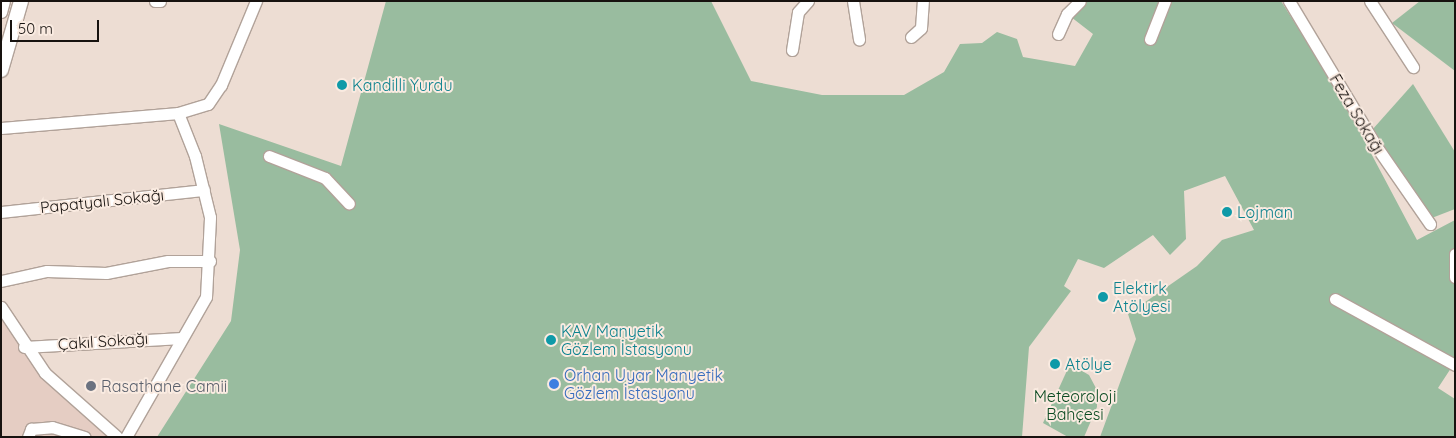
<!DOCTYPE html>
<meta charset="utf-8">
<style>
body{margin:0}
#map{position:relative;width:1456px;height:438px;overflow:hidden;background:#edddd3;font-family:Quicksand,sans-serif}
div>[style]{position:absolute}
[style*='--x']{left:calc(var(--x)*1px);top:calc(var(--y)*1px);width:calc(var(--w)*1px);rotate:calc(var(--a)*1deg)}
.education>*{inset:0;background:#e5cdc3}
.green>*{inset:0;background:#99bc9f}
.roads{filter:drop-shadow(1px 0 #b1a299) drop-shadow(-1px 0 #b1a299) drop-shadow(0 1px #b1a299) drop-shadow(0 -1px #b1a299)}
.minor>*{height:11px;margin:-5.5px;padding:0 5.5px;transform-origin:5.5px;border-radius:5.5px;background:#fff}
.tertiary>*{height:14px;margin:-7px;padding:0 7px;transform-origin:7px;border-radius:7px;background:#fff}
.dots>*{width:14px;height:14px;translate:-50% -50%;box-sizing:border-box;border:2px solid #faebe1;border-radius:50%}
span{translate:-50% -50%;white-space:nowrap;text-align:center;line-height:1.15;-webkit-text-stroke:4px #faebe1;paint-order:stroke}
.culture-label{font-size:16px;color:#0d838f}
.left{translate:0 -50%;text-align:left}
.street-label{font-size:16px;color:#17120f}
.shop-label{font-size:16px;color:#366cbe}
.worship-label{font-size:16px;color:#5b616d}
.park-label{font-size:16px;color:#0b4b22}
.frame{position:absolute;inset:0;border:2px solid #17120f;pointer-events:none}
.scale{position:absolute;left:10px;top:20px;width:89px;height:22px;box-sizing:border-box;border:2px solid #17120f;border-top:0;padding-left:6px;font-size:15px;line-height:18px;white-space:nowrap;color:#17120f;-webkit-text-stroke:4px #faebe1;paint-order:stroke}
</style>
<div id="map">
<div class="education">
<i style="clip-path:polygon(1px 299px,48px 384px,113px 437px,1px 437px)"></i>
</div>
<div class="green">
<i style="clip-path:polygon(386px 1px,711px 1px,751px 81px,822px 95px,904px 95px,944px 72px,960px 44px,982px 43px,997px 32px,1017px 39px,1023px 57px,1075px 66px,1093px 34px,1071px 17px,1085px 1px,1281px 1px,1339px 93px,1417px 240px,1455px 220px,1455px 362px,1438px 388px,1455px 399px,1455px 437px,1100px 437px,1136px 339px,1128px 314px,1197px 266px,1222px 240px,1254px 230px,1225px 176px,1184px 191px,1186px 239px,1170px 255px,1153px 235px,1104px 268px,1078px 259px,1064px 286px,1071px 291px,1029px 347px,1022px 437px,157px 437px,231px 321px,240px 250px,219px 124px,341px 166px)"></i>
<i style="clip-path:polygon(1420px 1px,1455px 1px,1455px 71px,1392px 23px)"></i>
<i style="clip-path:polygon(1413px 84px,1455px 152px,1455px 209px,1424px 221px,1372px 130px)"></i>
<i style="clip-path:polygon(1070px 364px,1089px 375px,1097px 390px,1097px 407px,1084px 437px,1068px 437px,1043px 423px)"></i>
</div>
<div class="roads">
<div class="minor">
<i style="--x:155;--y:1;--w:5;--a:0"></i>
<i style="--x:853;--y:1;--w:39;--a:81"></i>
<i style="--x:1289;--y:1;--w:169;--a:59"></i>
<i style="--x:1376;--y:146;--w:95;--a:55.3"></i>
<i style="--x:1370;--y:1;--w:79;--a:56.9"></i>
<i style="--x:1;--y:12;--w:11;--a:-75"></i>
<i style="--x:1058;--y:34;--w:22;--a:-66"></i>
<i style="--x:1067;--y:14;--w:18;--a:-45"></i>
<i style="--x:911;--y:37;--w:13;--a:-42"></i>
<i style="--x:921;--y:28;--w:27;--a:-86"></i>
<i style="--x:1150;--y:39;--w:41;--a:-68.5"></i>
<i style="--x:792;--y:50;--w:38;--a:-81"></i>
<i style="--x:798;--y:12;--w:15;--a:-48"></i>
<i style="--x:1;--y:128;--w:178;--a:-4.8"></i>
<i style="--x:178;--y:113;--w:31;--a:-17"></i>
<i style="--x:208;--y:104;--w:23;--a:-56"></i>
<i style="--x:221;--y:85;--w:91;--a:-67.4"></i>
<i style="--x:269;--y:156;--w:60;--a:21.4"></i>
<i style="--x:325;--y:178;--w:35;--a:47"></i>
<i style="--x:1;--y:212;--w:204;--a:-6.2"></i>
<i style="--x:1455;--y:254;--w:23;--a:90"></i>
<i style="--x:1;--y:281;--w:47;--a:-12.3"></i>
<i style="--x:47;--y:271;--w:59;--a:1.9"></i>
<i style="--x:106;--y:273;--w:63;--a:-11"></i>
<i style="--x:168;--y:261;--w:42;--a:0"></i>
<i style="--x:1335;--y:299;--w:137;--a:28.8"></i>
<i style="--x:1;--y:307;--w:79;--a:56.3"></i>
<i style="--x:45;--y:373;--w:96;--a:41.6"></i>
<i style="--x:24;--y:347;--w:158;--a:-3.3"></i>
<i style="--x:28;--y:437;--w:9;--a:-69"></i>
<i style="--x:31;--y:429;--w:21;--a:-5"></i>
<i style="--x:52;--y:427;--w:34;--a:17"></i>
<i style="--x:126;--y:437;--w:161;--a:-60.3"></i>
<i style="--x:206;--y:297;--w:80;--a:-87.1"></i>
<i style="--x:210;--y:217;--w:63;--a:-103.8"></i>
<i style="--x:195;--y:156;--w:46;--a:-111.6"></i>
</div>
<div class="tertiary">
<i style="--x:1;--y:70;--w:72;--a:-73.8"></i>
</div>
</div>
<div class="dots">
<i style="left:342px;top:85px;background:#0f9aa8"></i>
<i style="left:1227px;top:212px;background:#0f9aa8"></i>
<i style="left:1103px;top:297px;background:#0f9aa8"></i>
<i style="left:551px;top:340px;background:#0f9aa8"></i>
<i style="left:1055px;top:364px;background:#0f9aa8"></i>
<i style="left:554px;top:384px;background:#3f7fe0"></i>
<i style="left:91px;top:386px;background:#6b7280"></i>
</div>
<div class="culture-label">
<span class="left" style="left:352px;top:85px">Kandilli Yurdu</span>
<span class="left" style="left:1237px;top:212px">Lojman</span>
<span class="left" style="left:1113px;top:297px">Elektirk<br>Atölyesi</span>
<span class="left" style="left:561px;top:340px">KAV Manyetik<br>Gözlem İstasyonu</span>
<span class="left" style="left:1065px;top:364px">Atölye</span>
</div>
<div class="street-label">
<span style="left:1357px;top:114px;rotate:59deg">Feza Sokağı</span>
<span style="left:102px;top:201px;rotate:-6deg">Papatyalı Sokağı</span>
<span style="left:103px;top:341px;rotate:-4deg">Çakıl Sokağı</span>
</div>
<div class="shop-label">
<span class="left" style="left:564px;top:384px">Orhan Uyar Manyetik<br>Gözlem İstasyonu</span>
</div>
<div class="worship-label">
<span class="left" style="left:101px;top:386px">Rasathane Camii</span>
</div>
<div class="park-label">
<span style="left:1075px;top:405px">Meteoroloji<br>Bahçesi</span>
</div>
<div class="frame"></div>
<div class="scale">50 m</div>
</div>
